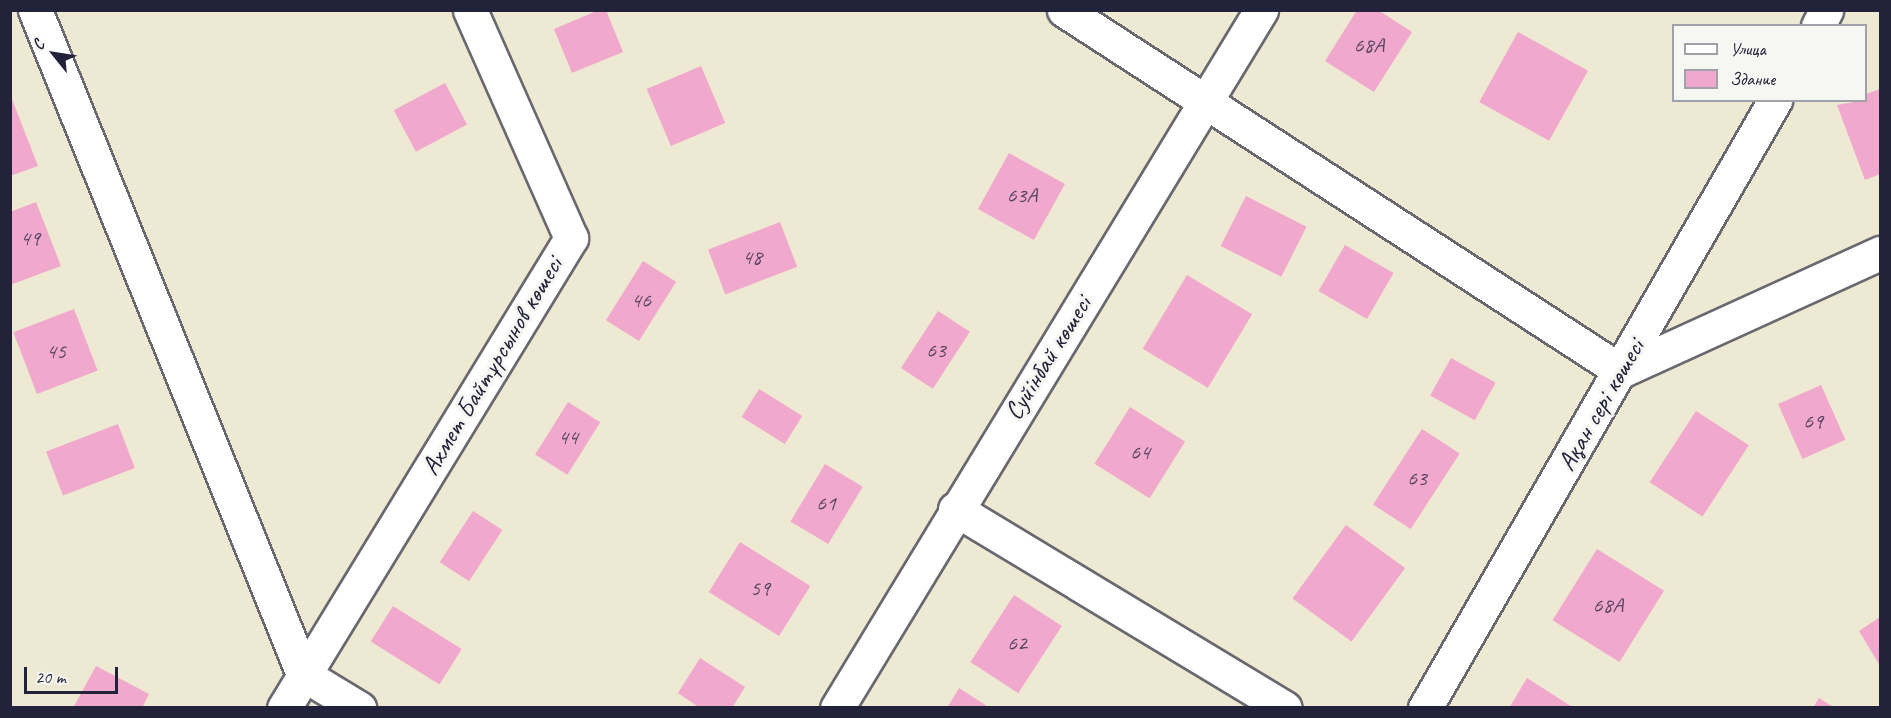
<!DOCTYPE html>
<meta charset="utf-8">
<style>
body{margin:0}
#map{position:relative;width:1891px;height:718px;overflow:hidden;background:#eee9d3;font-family:Caveat,sans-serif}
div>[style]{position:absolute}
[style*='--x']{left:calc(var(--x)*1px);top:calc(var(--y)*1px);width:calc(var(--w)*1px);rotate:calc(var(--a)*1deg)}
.building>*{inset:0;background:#f1a8cd;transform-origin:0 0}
.roads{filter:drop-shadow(2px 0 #696870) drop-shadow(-2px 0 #696870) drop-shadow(0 2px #696870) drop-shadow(0 -2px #696870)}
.minor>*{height:33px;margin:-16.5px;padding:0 16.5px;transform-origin:16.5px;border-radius:16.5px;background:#fff}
.tertiary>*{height:33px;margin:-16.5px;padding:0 16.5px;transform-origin:16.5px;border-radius:16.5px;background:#fff}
span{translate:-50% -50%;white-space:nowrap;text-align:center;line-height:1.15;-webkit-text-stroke:6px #f6f6f2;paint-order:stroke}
.number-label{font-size:22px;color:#564460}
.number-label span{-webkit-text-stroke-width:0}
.street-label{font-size:26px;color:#22223b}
.frame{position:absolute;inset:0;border:12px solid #22223b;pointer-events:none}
.legend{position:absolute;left:1672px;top:24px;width:195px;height:78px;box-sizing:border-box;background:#f6f6f2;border:2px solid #a1a1a9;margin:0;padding:8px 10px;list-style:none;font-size:18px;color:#22223b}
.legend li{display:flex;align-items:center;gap:12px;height:30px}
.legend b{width:30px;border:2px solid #a1a1a9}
.north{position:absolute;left:24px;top:24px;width:60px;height:60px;-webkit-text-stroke:4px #f6f6f2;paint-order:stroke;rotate:300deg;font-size:16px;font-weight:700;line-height:24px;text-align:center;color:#22223b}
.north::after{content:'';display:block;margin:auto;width:21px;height:27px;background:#22223b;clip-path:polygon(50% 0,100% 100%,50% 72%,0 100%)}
.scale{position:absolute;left:24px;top:667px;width:94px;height:27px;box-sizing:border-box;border:3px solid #22223b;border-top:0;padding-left:8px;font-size:18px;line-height:21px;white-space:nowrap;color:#22223b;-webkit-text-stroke:4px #f6f6f2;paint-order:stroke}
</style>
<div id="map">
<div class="building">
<i style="clip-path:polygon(599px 10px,606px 10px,623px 52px,572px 73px,554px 29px)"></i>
<i style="clip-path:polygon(1357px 10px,1378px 10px,1412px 32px,1374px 92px,1325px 61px)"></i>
<i style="left:1518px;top:32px;width:80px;height:80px;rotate:29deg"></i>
<i style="left:701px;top:66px;width:62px;height:59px;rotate:67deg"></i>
<i style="left:445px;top:83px;width:47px;height:58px;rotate:62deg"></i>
<i style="clip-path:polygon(1880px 89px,1880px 174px,1865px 180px,1837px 105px,1866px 100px,1866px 94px)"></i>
<i style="clip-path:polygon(10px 94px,38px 166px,10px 176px)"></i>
<i style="left:1009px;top:153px;width:64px;height:64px;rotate:29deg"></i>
<i style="left:1246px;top:196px;width:68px;height:56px;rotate:27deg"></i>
<i style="clip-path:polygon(36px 202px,61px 266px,10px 285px,10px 212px)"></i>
<i style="left:780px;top:222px;width:48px;height:77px;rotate:69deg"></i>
<i style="left:1345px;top:245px;width:56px;height:53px;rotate:30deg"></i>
<i style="left:643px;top:261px;width:39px;height:70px;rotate:32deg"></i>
<i style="left:1187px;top:275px;width:76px;height:86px;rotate:31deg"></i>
<i style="left:74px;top:309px;width:66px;height:65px;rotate:69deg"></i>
<i style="left:938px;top:311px;width:38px;height:68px;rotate:33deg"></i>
<i style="left:1451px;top:358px;width:51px;height:43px;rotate:29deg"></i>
<i style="left:1821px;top:385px;width:60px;height:47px;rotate:66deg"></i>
<i style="left:759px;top:389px;width:51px;height:33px;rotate:32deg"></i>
<i style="left:568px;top:402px;width:38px;height:62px;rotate:32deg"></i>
<i style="left:1130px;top:407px;width:65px;height:67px;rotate:32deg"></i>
<i style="left:1696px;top:411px;width:63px;height:85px;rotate:33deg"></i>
<i style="left:118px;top:424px;width:47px;height:77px;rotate:69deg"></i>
<i style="left:1422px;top:429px;width:45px;height:90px;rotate:33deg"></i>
<i style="left:825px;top:464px;width:44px;height:67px;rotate:31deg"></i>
<i style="left:473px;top:511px;width:35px;height:61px;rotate:33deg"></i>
<i style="left:1346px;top:525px;width:73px;height:91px;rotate:36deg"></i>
<i style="left:740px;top:542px;width:83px;height:59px;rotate:32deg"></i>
<i style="left:1597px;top:549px;width:79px;height:84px;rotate:32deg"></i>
<i style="left:1014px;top:595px;width:57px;height:80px;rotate:33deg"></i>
<i style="left:393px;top:606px;width:81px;height:42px;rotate:32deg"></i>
<i style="clip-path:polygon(1880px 617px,1880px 666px,1859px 631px)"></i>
<i style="clip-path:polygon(700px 658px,745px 687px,732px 708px,700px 708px,678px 693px)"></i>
<i style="clip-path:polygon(96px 666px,149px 694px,142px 708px,73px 708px)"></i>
<i style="clip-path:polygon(1527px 678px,1574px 708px,1509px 708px)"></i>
<i style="clip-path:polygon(959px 688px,990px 708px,947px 708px)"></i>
<i style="clip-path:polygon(1819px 698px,1835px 708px,1813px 708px)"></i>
</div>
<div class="roads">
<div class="minor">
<i style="--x:35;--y:10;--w:716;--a:68.02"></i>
<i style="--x:303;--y:674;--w:66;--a:31.3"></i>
<i style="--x:1064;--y:10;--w:664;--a:32.95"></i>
<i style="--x:955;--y:509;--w:385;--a:31.1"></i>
<i style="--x:284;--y:708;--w:551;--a:-58.59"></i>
<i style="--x:571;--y:238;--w:249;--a:-113.9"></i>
<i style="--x:837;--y:708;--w:817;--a:-58.72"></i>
</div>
<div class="tertiary">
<i style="--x:1818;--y:26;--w:18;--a:-63"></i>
<i style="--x:1621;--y:371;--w:285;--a:-24.5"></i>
<i style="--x:1425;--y:708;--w:702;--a:-60.07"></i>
</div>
</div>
<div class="number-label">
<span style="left:1369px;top:46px">68А</span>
<span style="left:1022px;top:196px">63А</span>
<span style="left:30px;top:239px">49</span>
<span style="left:752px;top:258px">48</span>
<span style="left:641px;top:301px">46</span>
<span style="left:936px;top:351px">63</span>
<span style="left:56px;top:352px">45</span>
<span style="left:1813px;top:422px">69</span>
<span style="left:568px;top:438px">44</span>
<span style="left:1140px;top:453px">64</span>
<span style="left:1417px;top:479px">63</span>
<span style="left:826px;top:504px">61</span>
<span style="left:760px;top:589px">59</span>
<span style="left:1608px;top:606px">68А</span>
<span style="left:1017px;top:644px">62</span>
</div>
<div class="street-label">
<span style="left:1048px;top:358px;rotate:-58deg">Суйінбай көшесі</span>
<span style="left:492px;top:366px;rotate:-59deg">Ахмет Байтұрсынов көшесі</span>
<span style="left:1601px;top:405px;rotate:-60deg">Ақан сері көшесі</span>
</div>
<div class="frame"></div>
<ul class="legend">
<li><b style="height:8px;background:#fff"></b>Улица</li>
<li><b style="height:16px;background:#f1a8cd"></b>Здание</li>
</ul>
<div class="north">С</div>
<div class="scale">20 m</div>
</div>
